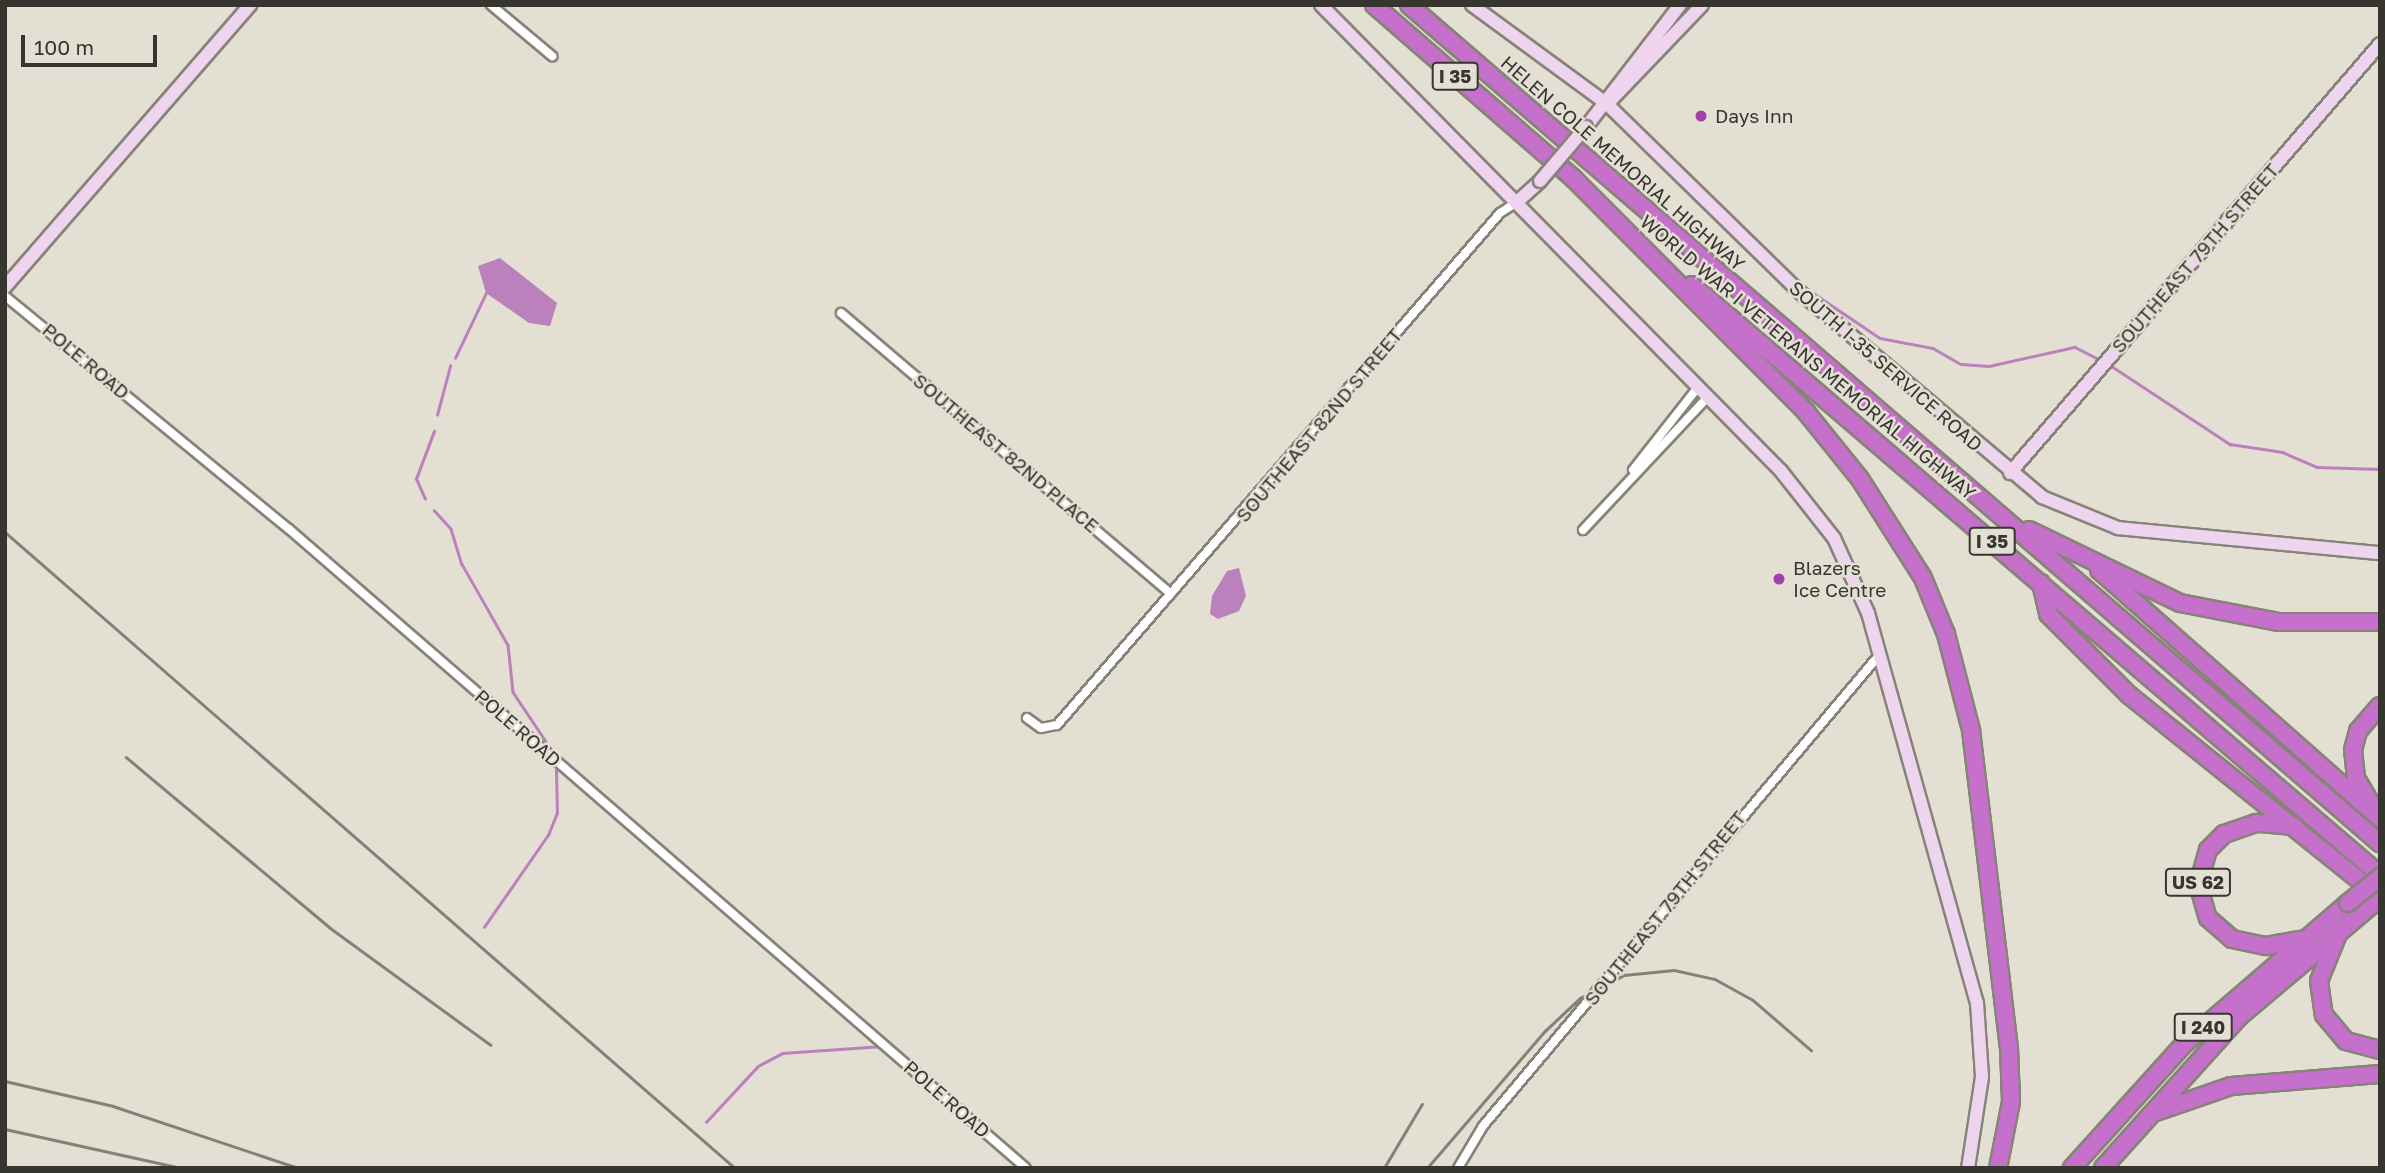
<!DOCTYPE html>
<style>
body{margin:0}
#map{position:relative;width:2385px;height:1173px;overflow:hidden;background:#e3dfd3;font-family:"Golos Text",sans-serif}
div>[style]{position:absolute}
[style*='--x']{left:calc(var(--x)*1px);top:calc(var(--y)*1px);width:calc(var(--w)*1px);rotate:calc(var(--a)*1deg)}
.water>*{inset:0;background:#ba81bc}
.stream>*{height:2.5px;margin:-1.25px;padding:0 1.25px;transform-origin:1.25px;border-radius:1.25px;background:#ba81bc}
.roads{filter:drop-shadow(2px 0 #878378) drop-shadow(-2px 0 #878378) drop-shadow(0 2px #878378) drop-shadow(0 -2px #878378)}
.street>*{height:8px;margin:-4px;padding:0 4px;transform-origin:4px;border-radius:4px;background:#fff}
.secondary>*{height:12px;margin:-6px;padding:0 6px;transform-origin:6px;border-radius:6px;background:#eed4ef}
.highway>*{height:16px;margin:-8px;padding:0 8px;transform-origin:8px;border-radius:8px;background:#c570ca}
.rail>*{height:2.5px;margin:-1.25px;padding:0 1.25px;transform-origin:1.25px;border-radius:1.25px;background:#848179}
.bridges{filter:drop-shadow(2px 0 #878378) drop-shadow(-2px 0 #878378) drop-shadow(0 2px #878378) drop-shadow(0 -2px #878378)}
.secondary-bridge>*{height:12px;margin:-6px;padding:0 6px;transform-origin:6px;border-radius:6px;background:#eed4ef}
.highway-bridge>*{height:16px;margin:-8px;padding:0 8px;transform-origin:8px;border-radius:8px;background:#c570ca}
.dots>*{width:19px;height:19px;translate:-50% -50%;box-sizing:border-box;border:4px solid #e3dfd3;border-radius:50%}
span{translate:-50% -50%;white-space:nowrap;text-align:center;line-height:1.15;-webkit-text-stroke:5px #e3dfd3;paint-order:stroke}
.shield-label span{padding:2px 5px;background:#e3dfd3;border:2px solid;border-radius:5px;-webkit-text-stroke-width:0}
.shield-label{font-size:18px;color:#363530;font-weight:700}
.poi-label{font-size:19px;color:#363530}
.left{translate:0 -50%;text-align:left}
.street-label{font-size:19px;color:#363530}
.frame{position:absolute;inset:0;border:7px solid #363530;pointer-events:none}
.scale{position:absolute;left:21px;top:35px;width:136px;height:32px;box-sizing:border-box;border:4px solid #363530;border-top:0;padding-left:9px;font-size:21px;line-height:24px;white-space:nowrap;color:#363530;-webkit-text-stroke:5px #e3dfd3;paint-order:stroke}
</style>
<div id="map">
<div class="water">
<i style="clip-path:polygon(500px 258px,557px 303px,550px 326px,529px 323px,486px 293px,478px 266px)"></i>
<i style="clip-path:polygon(1239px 568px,1246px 596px,1239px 611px,1218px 619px,1210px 614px,1212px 596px,1227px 571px)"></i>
</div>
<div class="stream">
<i style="--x:1812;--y:292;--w:82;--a:34.1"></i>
<i style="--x:1880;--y:338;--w:54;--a:10.7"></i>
<i style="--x:1933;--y:348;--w:32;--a:30"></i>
<i style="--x:1961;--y:364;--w:28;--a:4"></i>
<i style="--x:1989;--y:366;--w:88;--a:-12.5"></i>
<i style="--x:2075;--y:347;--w:29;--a:27"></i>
<i style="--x:455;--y:358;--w:72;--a:-64.5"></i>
<i style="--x:2110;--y:365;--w:144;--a:33.4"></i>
<i style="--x:2230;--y:444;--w:53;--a:8.7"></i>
<i style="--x:2282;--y:452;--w:38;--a:23"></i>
<i style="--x:2317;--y:467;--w:63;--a:1.8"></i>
<i style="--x:437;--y:415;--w:51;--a:-75.1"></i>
<i style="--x:425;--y:499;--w:22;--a:-114"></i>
<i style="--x:416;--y:479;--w:51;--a:-69.4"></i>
<i style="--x:434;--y:510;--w:25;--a:48"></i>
<i style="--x:451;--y:529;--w:37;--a:73"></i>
<i style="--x:462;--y:564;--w:93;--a:60.4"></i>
<i style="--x:508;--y:645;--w:47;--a:83.9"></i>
<i style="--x:513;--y:692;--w:76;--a:56.3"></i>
<i style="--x:484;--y:927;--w:112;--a:-55.2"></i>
<i style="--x:548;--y:835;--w:24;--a:-68"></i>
<i style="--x:557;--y:813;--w:42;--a:-91.4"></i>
<i style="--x:706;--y:1122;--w:76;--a:-47.1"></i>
<i style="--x:758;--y:1066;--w:27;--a:-28"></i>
<i style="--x:782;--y:1053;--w:101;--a:-4"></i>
</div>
<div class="roads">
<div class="street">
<i style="--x:491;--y:5;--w:80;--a:39.9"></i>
<i style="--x:5;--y:296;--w:367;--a:39.4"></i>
<i style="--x:289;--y:529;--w:975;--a:40.93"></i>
<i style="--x:841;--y:313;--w:433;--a:40.4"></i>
<i style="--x:1633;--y:470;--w:105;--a:-51.9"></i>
<i style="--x:1583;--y:530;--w:183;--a:-46.8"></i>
<i style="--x:1027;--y:718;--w:17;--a:36"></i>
<i style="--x:1041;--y:728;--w:16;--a:-11"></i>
<i style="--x:1057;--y:725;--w:677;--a:-49.13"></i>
<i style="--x:1500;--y:213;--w:20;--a:-33"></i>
<i style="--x:1458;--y:1168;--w:49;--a:-59.2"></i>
<i style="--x:1483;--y:1126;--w:617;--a:-49.93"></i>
</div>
<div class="secondary">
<i style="--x:1321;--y:5;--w:655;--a:45.37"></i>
<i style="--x:1781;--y:471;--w:85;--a:51.7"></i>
<i style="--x:1834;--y:538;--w:82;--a:65.6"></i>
<i style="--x:1868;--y:613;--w:405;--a:74.4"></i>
<i style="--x:1977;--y:1003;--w:74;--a:86.1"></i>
<i style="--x:1982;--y:1077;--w:92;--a:98.7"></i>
<i style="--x:1472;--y:5;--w:166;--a:36.2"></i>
<i style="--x:1606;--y:103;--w:272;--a:44.3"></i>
<i style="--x:1801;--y:293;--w:316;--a:40.2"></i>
<i style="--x:2042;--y:497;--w:82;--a:22.2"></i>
<i style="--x:2118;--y:528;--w:263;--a:5.5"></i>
<i style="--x:1612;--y:99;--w:130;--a:-46.2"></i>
<i style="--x:1586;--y:127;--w:154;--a:-52.4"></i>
<i style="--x:1517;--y:202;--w:31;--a:-42"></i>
<i style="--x:5;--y:287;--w:374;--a:-49"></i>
<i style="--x:2010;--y:473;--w:567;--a:-49.22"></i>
</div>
<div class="highway">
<i style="--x:1374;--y:5;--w:265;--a:41"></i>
<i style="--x:1574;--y:179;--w:329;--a:45.1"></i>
<i style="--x:1806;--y:412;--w:86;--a:51.1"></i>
<i style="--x:1860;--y:479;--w:117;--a:57.5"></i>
<i style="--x:1923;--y:578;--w:61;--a:67.7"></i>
<i style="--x:1946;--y:634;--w:99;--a:75.4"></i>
<i style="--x:1971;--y:730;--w:319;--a:83.2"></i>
<i style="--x:2009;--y:1047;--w:55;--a:87.9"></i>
<i style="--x:2011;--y:1102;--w:67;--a:101.1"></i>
<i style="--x:1409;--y:5;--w:1283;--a:40.8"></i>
<i style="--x:1692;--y:285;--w:906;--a:40.62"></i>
<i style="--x:2029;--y:530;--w:168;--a:25.8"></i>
<i style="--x:2180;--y:603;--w:101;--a:10.9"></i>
<i style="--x:2279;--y:622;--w:101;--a:0"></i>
<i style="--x:2099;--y:570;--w:375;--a:41.5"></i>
<i style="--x:2041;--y:583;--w:32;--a:77"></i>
<i style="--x:2048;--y:614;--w:115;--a:45"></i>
<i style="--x:2129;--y:695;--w:322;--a:38.8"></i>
<i style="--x:2372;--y:805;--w:31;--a:-121"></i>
<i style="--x:2356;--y:778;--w:28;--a:-96"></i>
<i style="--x:2353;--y:750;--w:20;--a:-75"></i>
<i style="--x:2358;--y:731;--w:33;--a:-49"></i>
<i style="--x:2294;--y:826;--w:38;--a:-175"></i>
<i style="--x:2256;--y:823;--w:34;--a:161"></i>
<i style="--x:2224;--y:834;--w:23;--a:135"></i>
<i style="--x:2208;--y:850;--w:35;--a:106"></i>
<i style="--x:2198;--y:884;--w:35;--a:74"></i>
<i style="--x:2208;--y:918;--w:32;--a:41"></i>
<i style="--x:2232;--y:939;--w:35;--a:12"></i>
<i style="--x:2266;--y:946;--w:36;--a:-10"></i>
<i style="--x:2338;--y:934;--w:51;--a:112"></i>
<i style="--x:2319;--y:981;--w:34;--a:82"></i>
<i style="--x:2324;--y:1015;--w:34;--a:50"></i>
<i style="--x:2346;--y:1041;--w:35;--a:15"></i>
<i style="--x:2156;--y:1112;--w:79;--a:-19.1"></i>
<i style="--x:2231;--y:1086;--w:149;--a:-4.6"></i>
<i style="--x:2072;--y:1168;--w:166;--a:-47.9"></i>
<i style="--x:2183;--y:1045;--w:218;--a:-40.7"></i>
<i style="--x:2103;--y:1168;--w:205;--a:-48"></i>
<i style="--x:2240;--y:1016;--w:183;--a:-40.1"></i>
</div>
</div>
<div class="rail">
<i style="--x:5;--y:532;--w:968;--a:41.06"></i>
<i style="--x:126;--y:757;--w:265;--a:39.9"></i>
<i style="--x:329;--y:927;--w:200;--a:36.1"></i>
<i style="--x:5;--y:1081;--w:111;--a:13"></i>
<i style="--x:113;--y:1106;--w:195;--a:18.5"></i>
<i style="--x:5;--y:1129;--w:180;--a:12.5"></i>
<i style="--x:1384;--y:1168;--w:74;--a:-59.3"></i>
<i style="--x:1427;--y:1168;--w:181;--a:-49.3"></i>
<i style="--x:1545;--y:1031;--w:48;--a:-43.3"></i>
<i style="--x:1580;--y:998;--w:50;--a:-27.6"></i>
<i style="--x:1624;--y:975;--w:50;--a:-5.7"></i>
<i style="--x:1674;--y:970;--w:42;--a:12.4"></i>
<i style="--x:1715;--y:979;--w:43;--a:28.9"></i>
<i style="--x:1753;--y:1000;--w:77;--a:40.8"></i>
</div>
<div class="bridges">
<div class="secondary-bridge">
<i style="--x:1540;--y:181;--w:71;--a:-49.6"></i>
</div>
<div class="highway-bridge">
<i style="--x:2348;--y:903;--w:41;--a:-39.1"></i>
</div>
</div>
<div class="dots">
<i style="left:1701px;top:116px;background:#a140a8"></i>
<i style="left:1779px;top:579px;background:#a140a8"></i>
</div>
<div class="shield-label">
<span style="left:1455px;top:76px">I 35</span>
<span style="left:1992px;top:541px">I 35</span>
<span style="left:2198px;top:882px">US 62</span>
<span style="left:2203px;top:1027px">I 240</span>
</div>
<div class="poi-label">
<span class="left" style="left:1715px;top:116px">Days Inn</span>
<span class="left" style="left:1793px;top:579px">Blazers<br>Ice Centre</span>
</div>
<div class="street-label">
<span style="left:1623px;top:163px;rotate:41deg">HELEN COLE MEMORIAL HIGHWAY</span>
<span style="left:2195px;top:258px;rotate:-49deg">SOUTHEAST 79TH STREET</span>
<span style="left:1808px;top:357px;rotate:40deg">WORLD WAR I VETERANS MEMORIAL HIGHWAY</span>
<span style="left:86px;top:361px;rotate:40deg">POLE ROAD</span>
<span style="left:1886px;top:366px;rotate:41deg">SOUTH I-35 SERVICE ROAD</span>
<span style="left:1319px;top:425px;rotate:-50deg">SOUTHEAST 82ND STREET</span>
<span style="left:1006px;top:453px;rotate:40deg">SOUTHEAST 82ND PLACE</span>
<span style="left:518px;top:728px;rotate:41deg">POLE ROAD</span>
<span style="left:1665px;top:908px;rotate:-51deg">SOUTHEAST 79TH STREET</span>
<span style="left:947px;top:1099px;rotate:41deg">POLE ROAD</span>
</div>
<div class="frame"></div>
<div class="scale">100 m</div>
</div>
